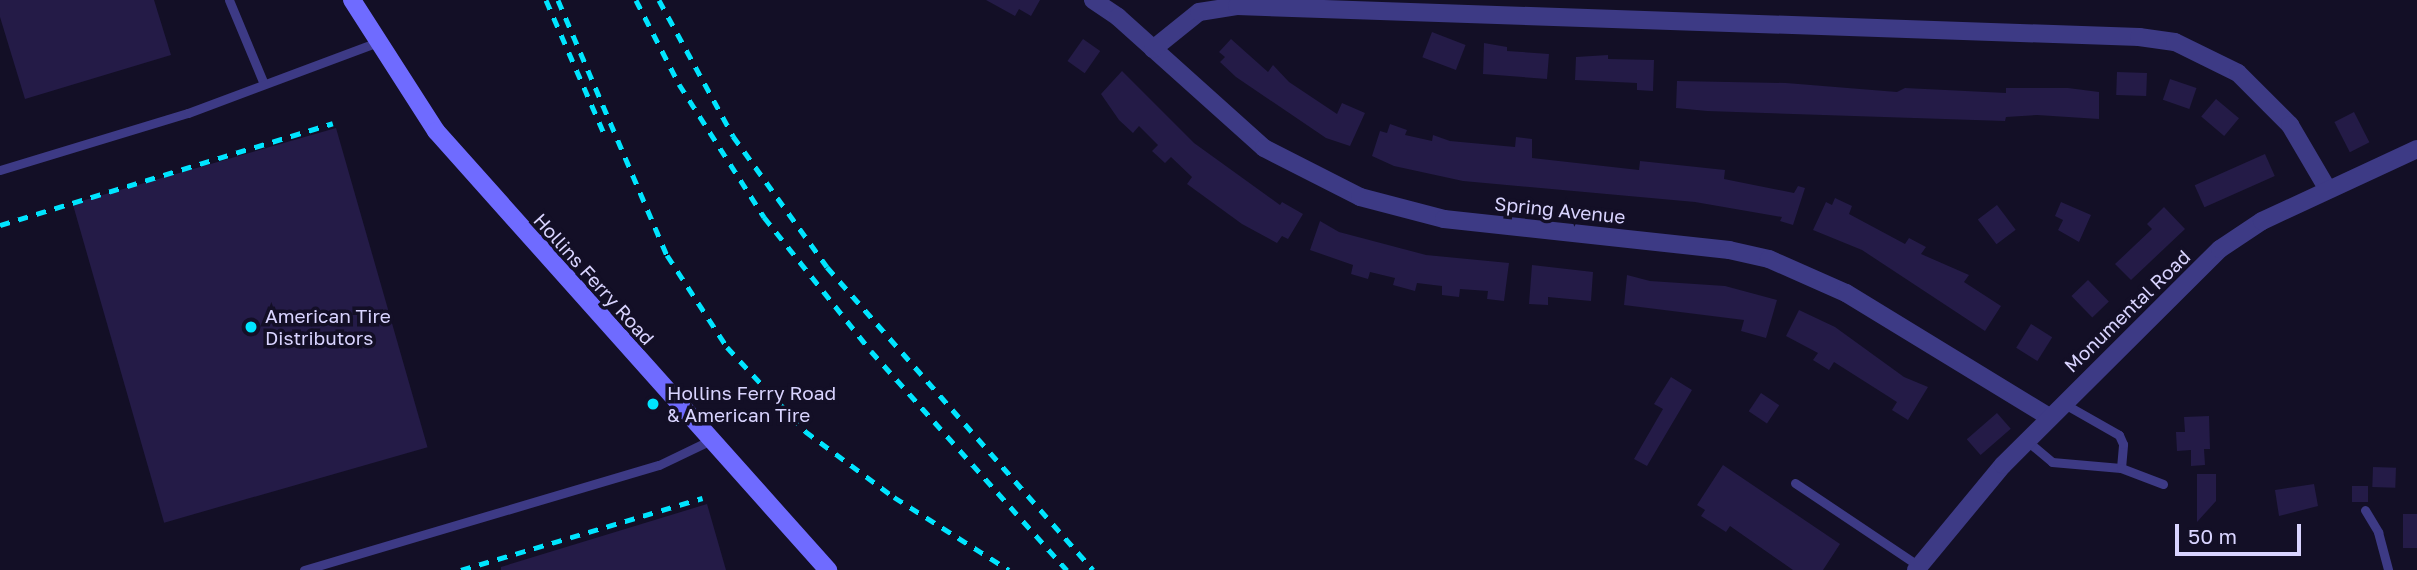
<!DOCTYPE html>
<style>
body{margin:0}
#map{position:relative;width:2417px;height:570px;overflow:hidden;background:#130f26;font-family:"Golos Text",sans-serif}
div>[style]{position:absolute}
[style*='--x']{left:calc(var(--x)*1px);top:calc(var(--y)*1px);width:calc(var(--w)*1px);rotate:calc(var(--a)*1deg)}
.building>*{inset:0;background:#241b47;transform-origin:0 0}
.lane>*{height:9px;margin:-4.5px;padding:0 4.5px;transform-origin:4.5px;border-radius:4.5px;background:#3d3a85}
.street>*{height:18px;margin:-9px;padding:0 9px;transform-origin:9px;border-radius:9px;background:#3d3a85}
.secondary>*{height:18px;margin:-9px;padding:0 9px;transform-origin:9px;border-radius:9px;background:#6f6bff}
.rail>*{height:5px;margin-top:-2.5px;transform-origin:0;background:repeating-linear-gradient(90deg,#00e5ff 0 10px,transparent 0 19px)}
.dots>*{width:19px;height:19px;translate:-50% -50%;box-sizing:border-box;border:4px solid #130f26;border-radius:50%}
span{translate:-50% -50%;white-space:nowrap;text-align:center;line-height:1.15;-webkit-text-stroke:7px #130f26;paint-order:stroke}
.street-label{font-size:19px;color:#d9d4ff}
.poi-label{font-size:19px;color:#d9d4ff}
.left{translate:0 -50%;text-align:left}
.scale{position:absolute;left:2175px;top:524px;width:126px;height:32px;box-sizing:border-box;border:4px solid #d9d4ff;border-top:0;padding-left:9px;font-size:21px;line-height:24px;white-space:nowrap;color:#d9d4ff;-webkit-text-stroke:5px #130f26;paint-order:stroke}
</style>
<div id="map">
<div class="building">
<i style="clip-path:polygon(0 0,154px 0,171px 55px,25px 99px,0 17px)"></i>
<i style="clip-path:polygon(986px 0,1040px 0,1031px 16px,1019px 9px,1015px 16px)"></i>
<i style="left:1432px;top:32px;width:36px;height:27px;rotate:21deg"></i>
<i style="left:1083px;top:39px;width:21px;height:27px;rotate:35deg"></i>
<i style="clip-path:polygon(1231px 39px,1268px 72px,1273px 65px,1289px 82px,1337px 114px,1342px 103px,1365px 113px,1350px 146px,1326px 138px,1236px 77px,1220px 62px,1225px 57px,1219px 52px)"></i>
<i style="clip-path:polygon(1484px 43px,1507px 47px,1507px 51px,1549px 54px,1547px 79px,1483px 74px)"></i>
<i style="clip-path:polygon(1608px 55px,1608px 59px,1654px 60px,1653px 91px,1637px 90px,1637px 83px,1575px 80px,1576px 57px)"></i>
<i style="clip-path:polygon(1122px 71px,1194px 143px,1280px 205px,1282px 202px,1303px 214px,1288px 239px,1282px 236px,1277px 243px,1242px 224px,1187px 184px,1192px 177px,1171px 157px,1165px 163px,1152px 151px,1158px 145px,1139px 126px,1133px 133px,1119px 120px,1101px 94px)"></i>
<i style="left:2117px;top:72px;width:30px;height:23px;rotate:2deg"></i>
<i style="left:2170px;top:79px;width:28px;height:22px;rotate:19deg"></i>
<i style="clip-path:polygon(1677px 81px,1786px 83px,1897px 92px,1905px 88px,2006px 93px,2006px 88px,2068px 88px,2099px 92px,2099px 119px,2037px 115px,2006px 117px,2005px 121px,1707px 111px,1676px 108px)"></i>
<i style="left:2216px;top:99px;width:30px;height:23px;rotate:40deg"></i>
<i style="left:2354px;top:112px;width:34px;height:22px;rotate:63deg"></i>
<i style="clip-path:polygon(1390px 124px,1407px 130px,1405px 135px,1432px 141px,1433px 135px,1450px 141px,1515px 147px,1516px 137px,1532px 139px,1532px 158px,1639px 170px,1640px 161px,1725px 170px,1724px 179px,1794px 193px,1798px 186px,1805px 188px,1793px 225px,1780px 221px,1782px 217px,1695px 202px,1463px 181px,1394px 166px,1372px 156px,1380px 131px,1387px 133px)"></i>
<i style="left:336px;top:128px;width:332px;height:274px;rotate:74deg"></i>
<i style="left:2265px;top:154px;width:24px;height:77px;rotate:66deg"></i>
<i style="clip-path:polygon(1835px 198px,1852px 206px,1849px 214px,1905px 244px,1909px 238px,1926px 247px,1921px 254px,1969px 275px,1964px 282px,2001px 306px,1985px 331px,1862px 250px,1813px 230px,1826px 202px,1832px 205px)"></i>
<i style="clip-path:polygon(2061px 202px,2091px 215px,2079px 242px,2058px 230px,2063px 220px,2055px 216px)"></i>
<i style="left:1997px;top:205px;width:31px;height:24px;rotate:53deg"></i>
<i style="clip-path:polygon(2164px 207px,2185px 229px,2131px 280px,2115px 264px,2152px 229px,2147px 224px)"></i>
<i style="clip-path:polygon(1320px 221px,1339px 232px,1426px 255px,1509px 263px,1504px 301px,1487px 299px,1488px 291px,1460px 289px,1459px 297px,1442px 295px,1442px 286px,1417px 283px,1415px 291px,1393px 285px,1395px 278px,1370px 272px,1368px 279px,1351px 274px,1353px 265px,1310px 250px)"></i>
<i style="clip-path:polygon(1532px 265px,1593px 272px,1591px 301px,1548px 297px,1548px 305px,1529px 304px)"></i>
<i style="clip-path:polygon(1627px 275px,1650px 281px,1725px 286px,1777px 300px,1766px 338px,1741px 331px,1744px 320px,1624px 305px)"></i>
<i style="left:2088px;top:280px;width:30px;height:23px;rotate:46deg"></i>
<i style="clip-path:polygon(1799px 310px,1835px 327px,1904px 377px,1928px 387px,1908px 420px,1892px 410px,1897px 402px,1834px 362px,1829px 370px,1813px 360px,1818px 353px,1786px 336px)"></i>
<i style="left:2031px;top:324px;width:25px;height:28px;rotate:32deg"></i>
<i style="clip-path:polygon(1671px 377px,1692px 390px,1647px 466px,1634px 459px,1663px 409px,1654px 404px)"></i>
<i style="left:1761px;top:393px;width:22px;height:22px;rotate:34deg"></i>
<i style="left:1997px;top:413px;width:21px;height:40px;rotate:49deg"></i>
<i style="clip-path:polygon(2209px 416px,2210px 449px,2204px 449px,2205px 465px,2191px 466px,2191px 450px,2177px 451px,2176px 432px,2185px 432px,2184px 417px)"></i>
<i style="clip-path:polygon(1723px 465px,1840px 544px,1823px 570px,1793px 570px,1730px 526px,1726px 532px,1701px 516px,1705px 510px,1697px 505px)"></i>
<i style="left:2373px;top:467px;width:23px;height:20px;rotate:2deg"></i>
<i style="clip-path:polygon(2197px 474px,2216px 474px,2216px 501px,2197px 522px)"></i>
<i style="clip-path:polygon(2314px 484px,2318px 506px,2279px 516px,2275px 490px)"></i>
<i style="left:2352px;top:486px;width:16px;height:16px"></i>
<i style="clip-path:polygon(707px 504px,726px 570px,501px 570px,501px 567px)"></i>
<i style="left:2403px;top:514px;width:14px;height:34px"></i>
</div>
<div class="lane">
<i style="--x:229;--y:0;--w:91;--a:67.4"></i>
<i style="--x:0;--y:170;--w:196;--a:-16.9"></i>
<i style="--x:188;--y:113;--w:200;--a:-20.5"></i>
<i style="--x:2026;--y:440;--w:34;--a:40"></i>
<i style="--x:2052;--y:462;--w:69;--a:5"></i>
<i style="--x:2121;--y:468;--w:24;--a:-85"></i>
<i style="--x:2123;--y:444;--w:10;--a:-114"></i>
<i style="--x:2119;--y:435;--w:64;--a:-150.3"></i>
<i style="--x:2121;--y:468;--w:45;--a:20.9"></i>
<i style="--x:1795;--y:483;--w:149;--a:33.8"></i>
<i style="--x:2365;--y:510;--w:26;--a:59"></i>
<i style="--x:2378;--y:532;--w:39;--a:75"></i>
<i style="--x:304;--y:570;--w:370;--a:-16.5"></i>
<i style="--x:659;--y:465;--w:58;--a:-25.7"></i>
</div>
<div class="street">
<i style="--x:1093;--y:0;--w:30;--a:34"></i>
<i style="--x:1118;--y:17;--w:196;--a:41.9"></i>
<i style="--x:1264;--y:148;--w:108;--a:27"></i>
<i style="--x:1360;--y:197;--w:87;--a:14.7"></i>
<i style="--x:1444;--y:219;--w:287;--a:6.2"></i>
<i style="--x:1729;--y:250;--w:41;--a:12.7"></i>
<i style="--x:1769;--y:259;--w:84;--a:23.8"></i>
<i style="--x:1846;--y:293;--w:238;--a:31.4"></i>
<i style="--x:1153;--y:49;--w:59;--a:-38.8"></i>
<i style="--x:1199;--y:12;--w:38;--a:-9"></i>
<i style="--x:1237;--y:6;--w:903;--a:1.97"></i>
<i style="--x:2139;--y:37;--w:36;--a:8"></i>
<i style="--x:2175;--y:42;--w:70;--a:26.2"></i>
<i style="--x:2238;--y:73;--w:74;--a:45"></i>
<i style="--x:2290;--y:125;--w:73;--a:59.6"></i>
<i style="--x:1916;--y:570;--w:136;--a:-50.4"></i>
<i style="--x:2003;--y:465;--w:306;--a:-44.9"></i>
<i style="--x:2220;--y:249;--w:50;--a:-33.7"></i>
<i style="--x:2262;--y:221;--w:171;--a:-24.9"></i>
</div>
<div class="secondary">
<i style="--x:352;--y:0;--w:156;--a:57.3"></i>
<i style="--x:436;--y:131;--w:589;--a:48.24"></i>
</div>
<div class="rail">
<i style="--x:546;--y:0;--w:148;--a:66.5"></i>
<i style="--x:558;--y:0;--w:277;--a:66.9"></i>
<i style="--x:667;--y:255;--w:110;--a:56.9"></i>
<i style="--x:727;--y:347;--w:115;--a:47.1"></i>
<i style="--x:805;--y:431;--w:111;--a:36.6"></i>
<i style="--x:894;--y:497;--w:136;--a:32.4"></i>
<i style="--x:636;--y:0;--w:94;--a:62.9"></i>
<i style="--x:679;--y:84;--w:158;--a:57.4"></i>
<i style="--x:764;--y:217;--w:171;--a:51.4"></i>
<i style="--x:871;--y:351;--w:294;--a:48.2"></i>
<i style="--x:659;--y:0;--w:155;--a:61.4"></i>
<i style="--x:733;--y:136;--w:161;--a:54.3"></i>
<i style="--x:827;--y:267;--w:403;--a:48.7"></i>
<i style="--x:0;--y:225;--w:348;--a:-17"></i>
<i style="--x:461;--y:570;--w:252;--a:-16.6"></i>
</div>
<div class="dots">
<i style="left:251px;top:327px;background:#00e5ff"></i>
<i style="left:653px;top:404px;background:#00e5ff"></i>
</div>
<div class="street-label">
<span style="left:1560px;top:210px;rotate:6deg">Spring Avenue</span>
<span style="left:594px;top:279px;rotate:48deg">Hollins Ferry Road</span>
<span style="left:2127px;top:311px;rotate:-44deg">Monumental Road</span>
</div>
<div class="poi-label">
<span class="left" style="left:265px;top:327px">American Tire<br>Distributors</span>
<span class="left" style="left:667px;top:404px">Hollins Ferry Road<br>&amp; American Tire</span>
</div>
<div class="scale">50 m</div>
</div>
